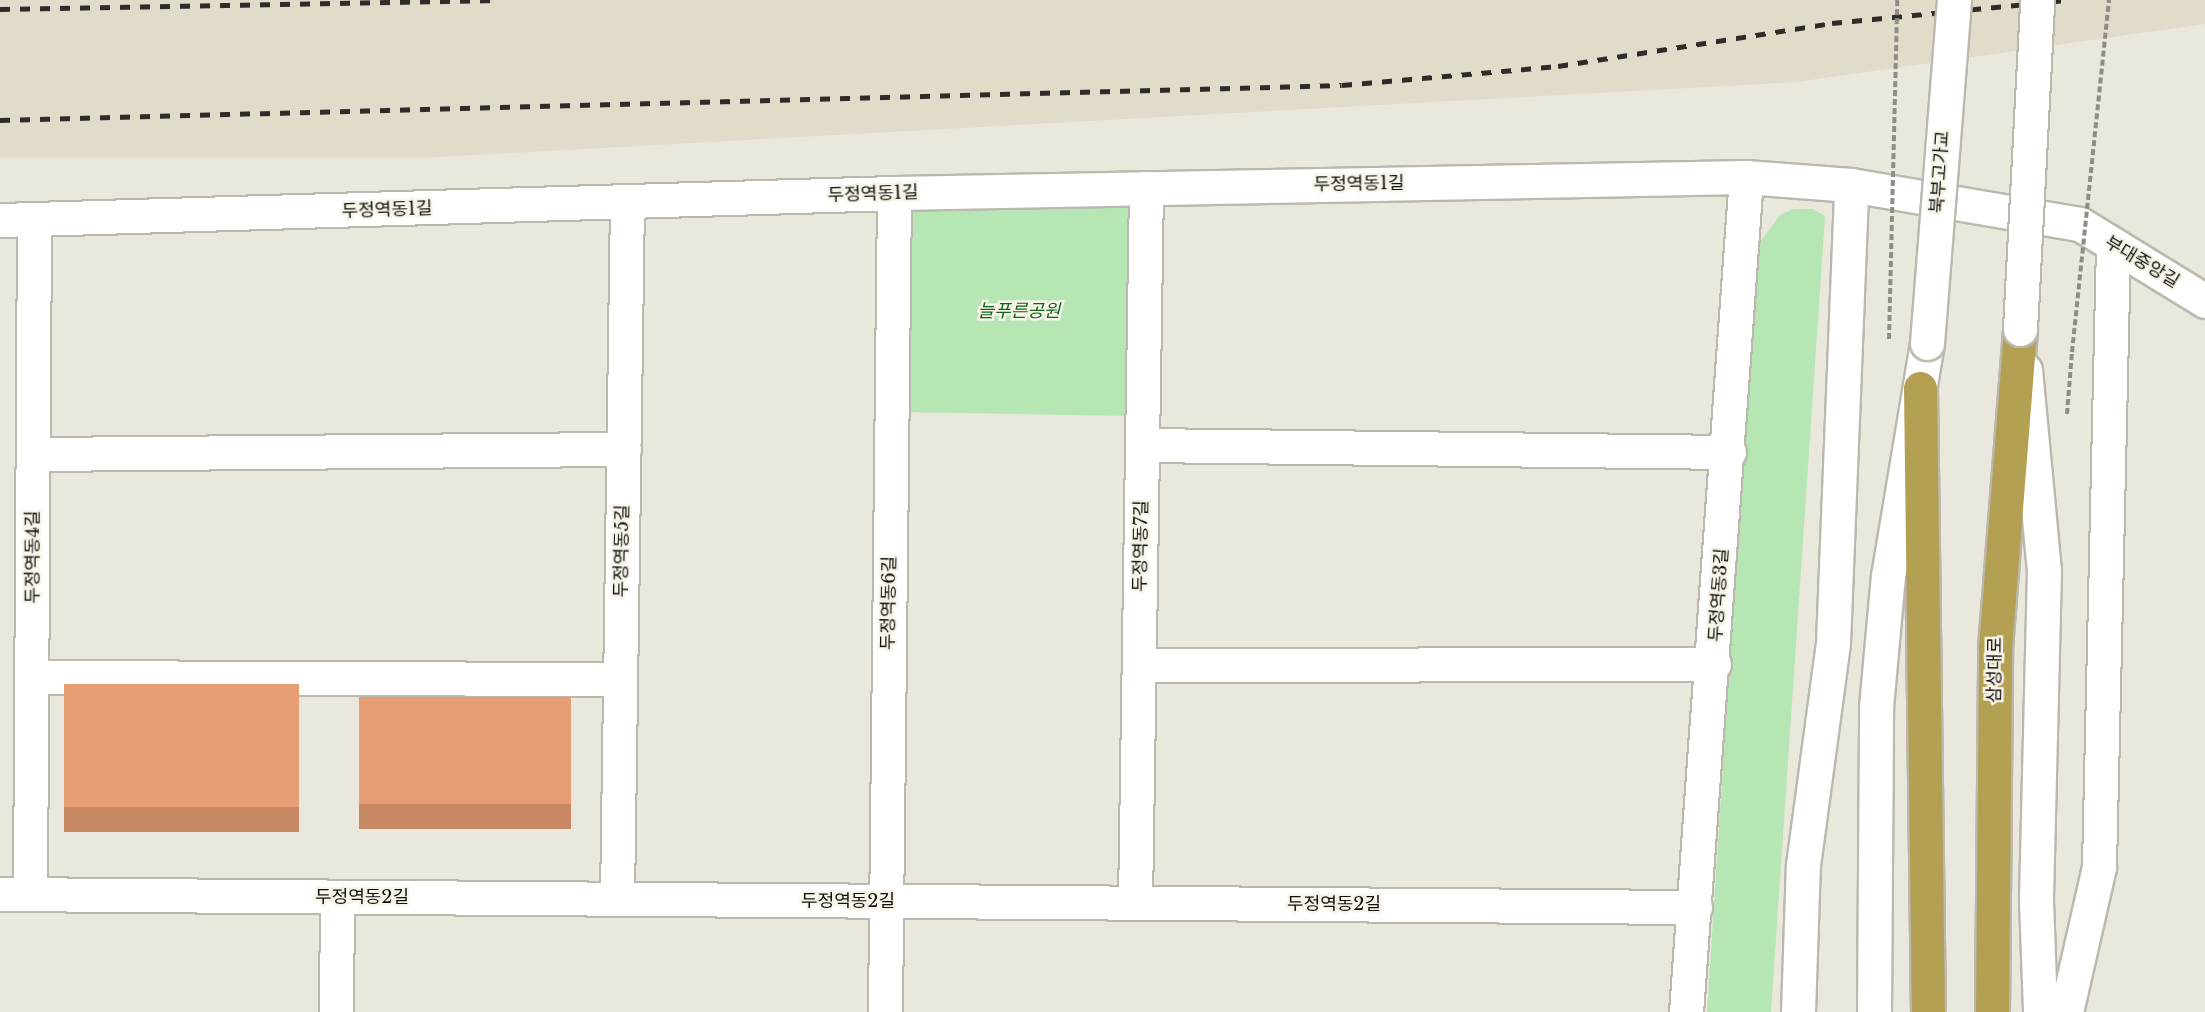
<!DOCTYPE html>
<meta charset="utf-8">
<style>
body{margin:0}
#map{position:relative;width:2205px;height:1012px;overflow:hidden;background:#eae7dd;font-family:"Libre Baskerville","Noto Sans KR",serif}
div>[style]{position:absolute}
[style*='--x']{left:calc(var(--x)*1px);top:calc(var(--y)*1px);width:calc(var(--w)*1px);rotate:calc(var(--a)*1deg)}
.built>*{inset:0;background:#e1dbca}
.green>*{inset:0;background:#b5e6b4;transform-origin:0 0}
.path>*{height:4px;margin-top:-2px;transform-origin:0;background:repeating-linear-gradient(90deg,#8e8c84 0 6px,transparent 0 9px)}
.roads{filter:drop-shadow(2px 0 #bbb8ae) drop-shadow(-2px 0 #bbb8ae) drop-shadow(0 2px #bbb8ae) drop-shadow(0 -2px #bbb8ae)}
.minor>*{height:33px;margin:-16.5px;padding:0 16.5px;transform-origin:16.5px;border-radius:16.5px;background:#fff}
.secondary>*{height:33px;margin:-16.5px;padding:0 16.5px;transform-origin:16.5px;border-radius:16.5px;background:#fff}
.trunk>*{height:33px;margin:-16.5px;padding:0 16.5px;transform-origin:16.5px;border-radius:16.5px;background:#b4a052}
.rail>*{height:4.5px;margin-top:-2.25px;transform-origin:0;background:repeating-linear-gradient(90deg,#2d2c28 0 10px,transparent 0 20px)}
.path-bridge>*{height:4px;margin-top:-2px;transform-origin:0;background:repeating-linear-gradient(90deg,#8e8c84 0 6px,transparent 0 9px)}
.bridges{filter:drop-shadow(2px 0 #bbb8ae) drop-shadow(-2px 0 #bbb8ae) drop-shadow(0 2px #bbb8ae) drop-shadow(0 -2px #bbb8ae)}
.secondary-bridge>*{height:33px;margin:-16.5px;padding:0 16.5px;transform-origin:16.5px;border-radius:16.5px;background:#fff}
.wall>*{inset:0;background:#c78864;transform-origin:0 0}
.building>*{inset:0;background:#e79e74;transform-origin:0 0}
span{translate:-50% -50%;white-space:nowrap;text-align:center;line-height:1.15;-webkit-text-stroke:5px #f8f4ea;paint-order:stroke}
.street-label{font-size:18px;color:#100f0c}
.park-label{font-size:18px;color:#106418;font-style:italic}
</style>
<div id="map">
<div class="built">
<i style="clip-path:polygon(0 0,2205px 0,2205px 24px,1796px 82px,420px 158px,0 158px)"></i>
</div>
<div class="green">
<i style="left:1135px;top:202px;width:214px;height:229px;rotate:91deg"></i>
<i style="clip-path:polygon(1793px 209px,1813px 209px,1825px 216px,1771px 1012px,1707px 1012px,1757px 246px,1780px 215px)"></i>
</div>
<div class="path">
<i style="--x:2067;--y:414;--w:62;--a:-85.4"></i>
</div>
<div class="roads">
<div class="minor">
<i style="--x:0;--y:220;--w:894;--a:-1.73"></i>
<i style="--x:894;--y:193;--w:852;--a:-1.08"></i>
<i style="--x:1746;--y:177;--w:105;--a:4.4"></i>
<i style="--x:1851;--y:185;--w:232;--a:9.7"></i>
<i style="--x:2080;--y:224;--w:147;--a:31.6"></i>
<i style="--x:1142;--y:445;--w:587;--a:0.68"></i>
<i style="--x:34;--y:454;--w:590;--a:-0.49"></i>
<i style="--x:1139;--y:665;--w:575;--a:-0.1"></i>
<i style="--x:33;--y:677;--w:587;--a:0.2"></i>
<i style="--x:0;--y:894;--w:1695;--a:0.44"></i>
<i style="--x:30;--y:894;--w:674;--a:-89.66"></i>
<i style="--x:617;--y:899;--w:696;--a:-89.18"></i>
<i style="--x:1135;--y:903;--w:715;--a:-89.12"></i>
<i style="--x:336;--y:1012;--w:115;--a:-89.5"></i>
<i style="--x:885;--y:1012;--w:819;--a:-89.37"></i>
<i style="--x:1686;--y:1012;--w:837;--a:-85.89"></i>
</div>
<div class="secondary">
<i style="--x:2025;--y:370;--w:201;--a:84.6"></i>
<i style="--x:2044;--y:570;--w:331;--a:91.4"></i>
<i style="--x:2036;--y:901;--w:111;--a:87.9"></i>
<i style="--x:1798;--y:1012;--w:147;--a:-88.1"></i>
<i style="--x:1803;--y:865;--w:225;--a:-82.3"></i>
<i style="--x:1833;--y:642;--w:457;--a:-87.7"></i>
<i style="--x:1874;--y:1012;--w:305;--a:-89.6"></i>
<i style="--x:1876;--y:707;--w:132;--a:-84.8"></i>
<i style="--x:1888;--y:576;--w:236;--a:-80.5"></i>
<i style="--x:2066;--y:1012;--w:149;--a:-77.2"></i>
<i style="--x:2099;--y:867;--w:622;--a:-88.71"></i>
</div>
<div class="trunk">
<i style="--x:1920;--y:388;--w:624;--a:89.27"></i>
<i style="--x:1992;--y:1012;--w:364;--a:-89.5"></i>
<i style="--x:1995;--y:648;--w:320;--a:-85.5"></i>
</div>
</div>
<div class="rail">
<i style="--x:0;--y:9;--w:500;--a:-1.03"></i>
<i style="--x:0;--y:120;--w:1342;--a:-1.49"></i>
<i style="--x:1342;--y:85;--w:217;--a:-5"></i>
<i style="--x:1558;--y:66;--w:277;--a:-8.9"></i>
<i style="--x:1832;--y:23;--w:235;--a:-5.6"></i>
</div>
<div class="path-bridge">
<i style="--x:1889;--y:339;--w:339;--a:-88.6"></i>
<i style="--x:2072;--y:352;--w:354;--a:-84"></i>
</div>
<div class="bridges">
<div class="secondary-bridge">
<i style="--x:2020;--y:329;--w:329;--a:-87"></i>
<i style="--x:1927;--y:343;--w:344;--a:-85.5"></i>
</div>
</div>
<div class="wall">
<i style="left:64px;top:684px;width:235px;height:148px"></i>
<i style="left:359px;top:697px;width:212px;height:132px"></i>
</div>
<div class="building">
<i style="left:64px;top:684px;width:235px;height:123px"></i>
<i style="left:359px;top:697px;width:212px;height:107px"></i>
</div>
<div class="street-label">
<span style="left:1940px;top:172px;rotate:-86deg">북부고가교</span>
<span style="left:1359px;top:184px;rotate:-1deg">두정역동1길</span>
<span style="left:873px;top:194px;rotate:-2deg">두정역동1길</span>
<span style="left:387px;top:210px;rotate:-2deg">두정역동1길</span>
<span style="left:2142px;top:262px;rotate:31deg">부대중앙길</span>
<span style="left:1141px;top:546px;rotate:-89deg">두정역동7길</span>
<span style="left:622px;top:551px;rotate:-89deg">두정역동5길</span>
<span style="left:33px;top:557px;rotate:-90deg">두정역동4길</span>
<span style="left:1719px;top:595px;rotate:-86deg">두정역동3길</span>
<span style="left:889px;top:603px;rotate:-89deg">두정역동6길</span>
<span style="left:1995px;top:670px;rotate:-89deg">삼성대로</span>
<span style="left:362px;top:897px">두정역동2길</span>
<span style="left:848px;top:901px">두정역동2길</span>
<span style="left:1334px;top:904px">두정역동2길</span>
</div>
<div class="park-label">
<span style="left:1019px;top:311px">늘푸른공원</span>
</div>
</div>
